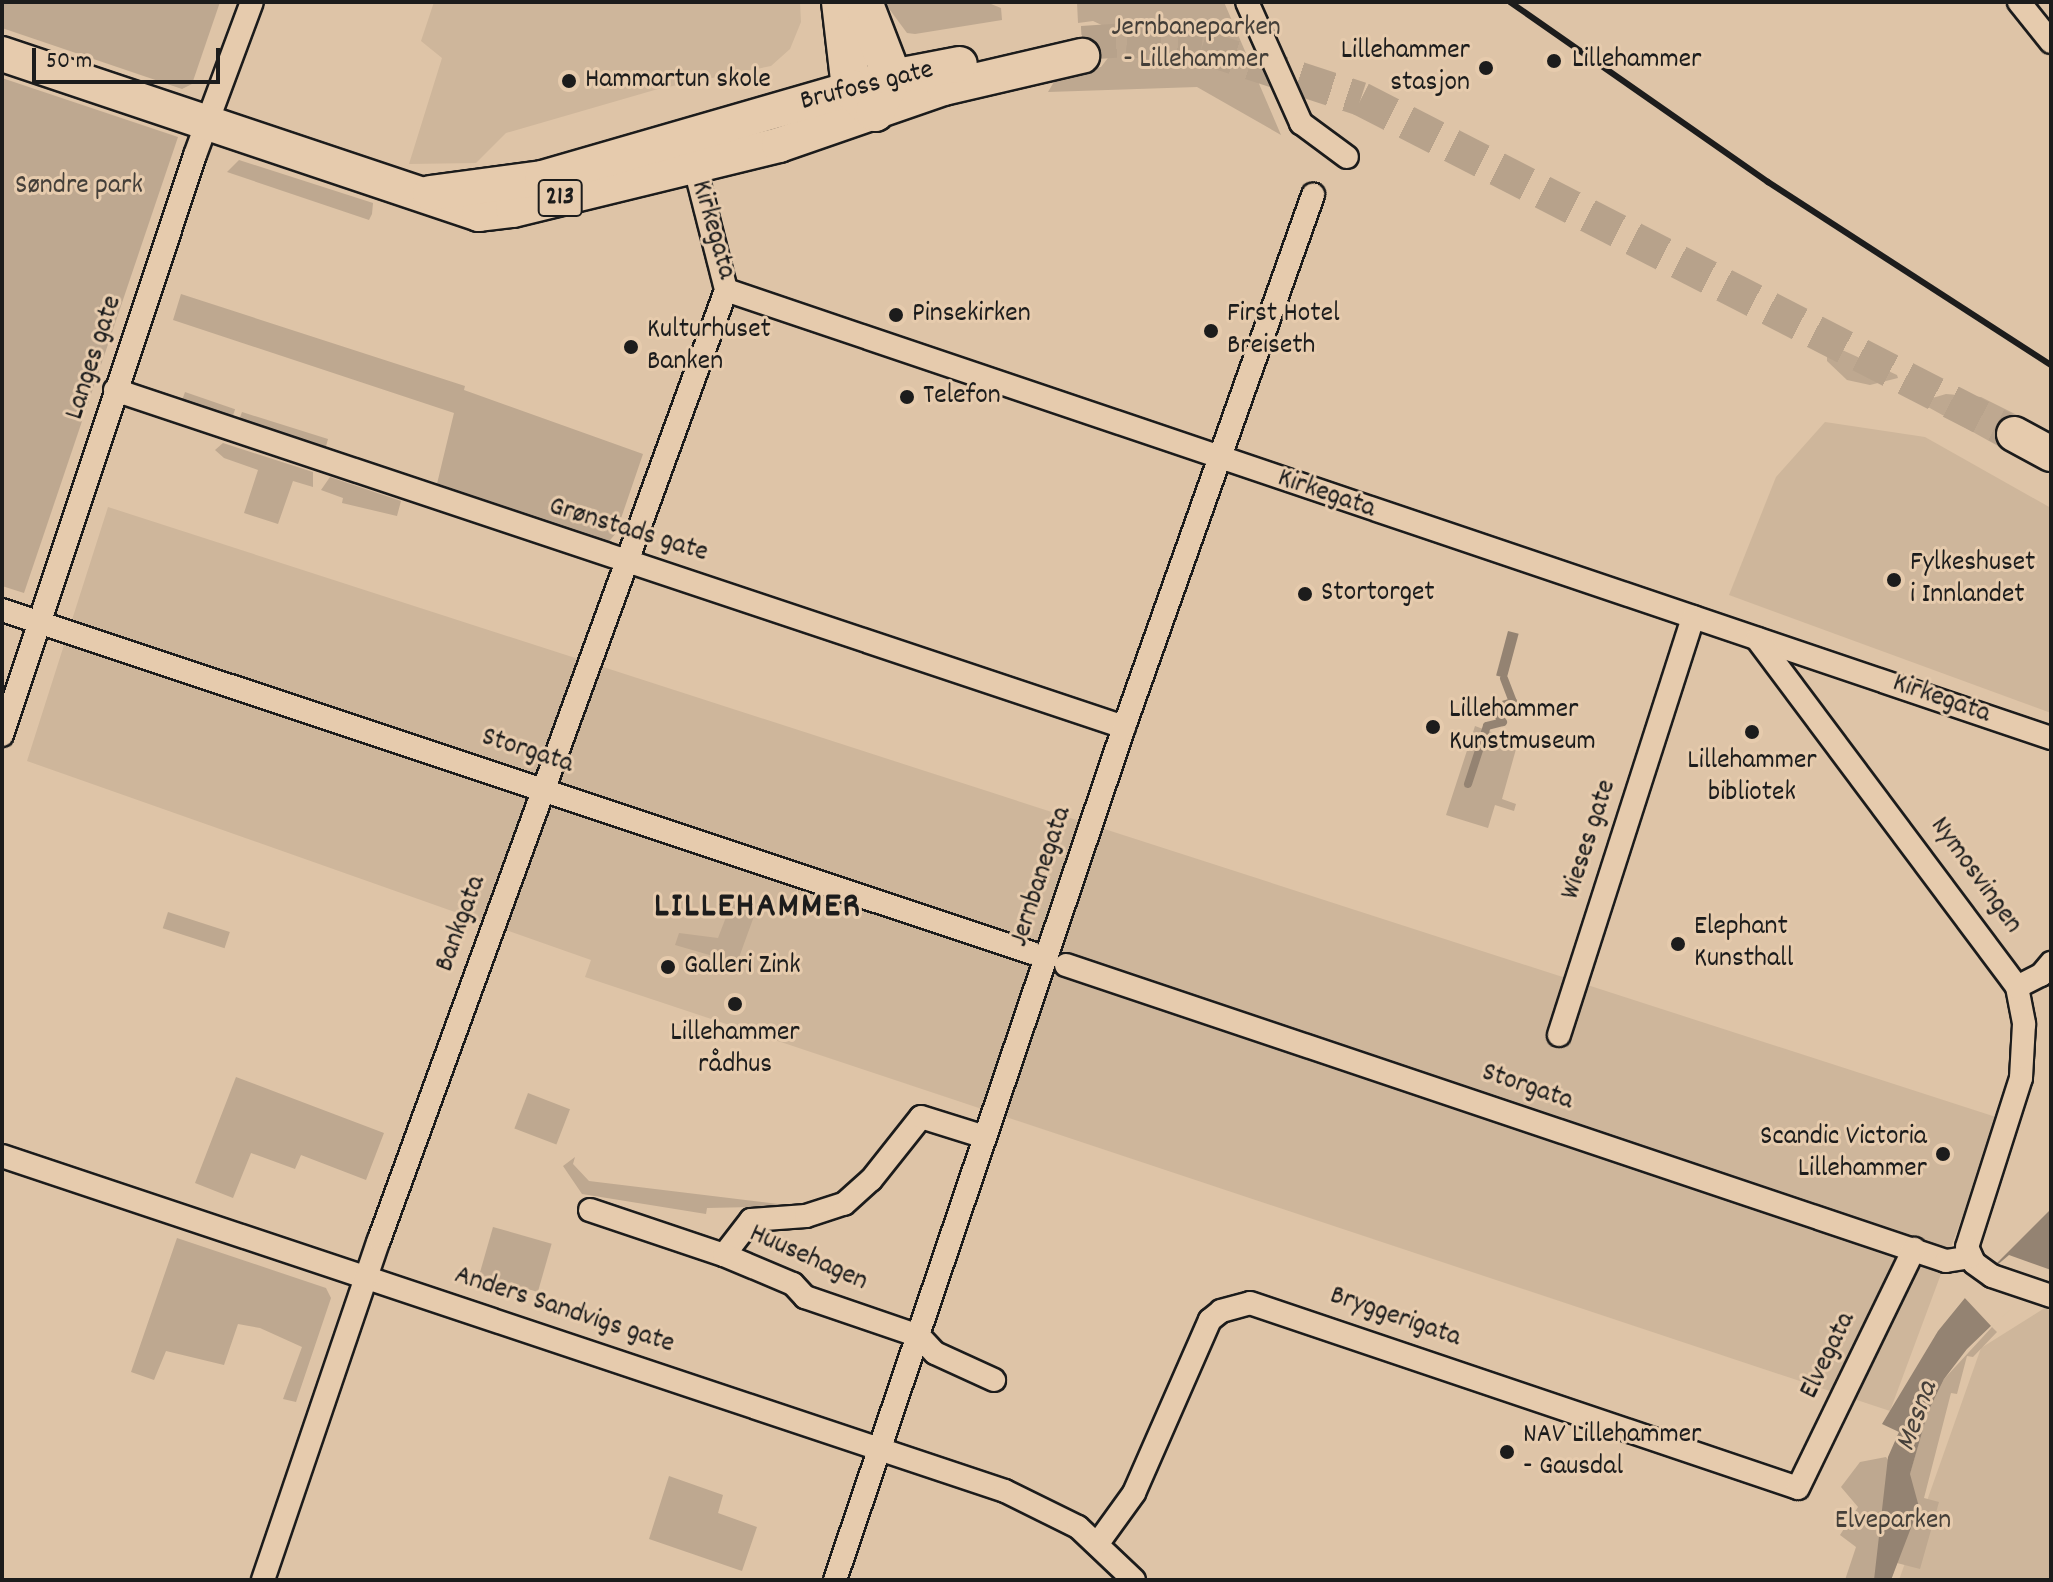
<!DOCTYPE html>
<meta charset="utf-8">
<style>
body{margin:0}
#map{position:relative;width:2053px;height:1582px;overflow:hidden;background:#dec4a7;font-family:Dekko,sans-serif}
div>[style]{position:absolute}
[style*='--x']{left:calc(var(--x)*1px);top:calc(var(--y)*1px);width:calc(var(--w)*1px);rotate:calc(var(--a)*1deg)}
.built>*{inset:0;background:#ceb69b}
.green>*{inset:0;background:#bea890;transform-origin:0 0}
.water>*{inset:0;background:#948372;transform-origin:0 0}
.pier>*{inset:0;background:#dec4a7}
.stream>*{height:8px;margin:-4px;padding:0 4px;transform-origin:4px;border-radius:4px;background:#948372}
.primary-tunnel>*{height:34px;margin-top:-17px;transform-origin:0;background:repeating-linear-gradient(90deg,#b7a28b 0 34px,transparent 0 51px)}
.roads{filter:drop-shadow(2px 0 #1c1c1c) drop-shadow(-2px 0 #1c1c1c) drop-shadow(0 2px #1c1c1c) drop-shadow(0 -2px #1c1c1c)}
.street>*{height:22px;margin:-11px;padding:0 11px;transform-origin:11px;border-radius:11px;background:#e6cbad}
.primary>*{height:34px;margin:-17px;padding:0 17px;transform-origin:17px;border-radius:17px;background:#e6cbad}
.highway>*{height:38px;margin:-19px;padding:0 19px;transform-origin:19px;border-radius:19px;background:#e6cbad}
.rail>*{height:6px;margin:-3px;padding:0 3px;transform-origin:3px;border-radius:3px;background:#1c1c1c}
.dots>*{width:22px;height:22px;translate:-50% -50%;box-sizing:border-box;border:4px solid #e6cbad;border-radius:50%}
span{translate:-50% -50%;white-space:nowrap;text-align:center;line-height:1.15;-webkit-text-stroke:6px #e6cbad;paint-order:stroke}
.shield-label span{padding:2px 6px;background:#e6cbad;border:2px solid;border-radius:6px;-webkit-text-stroke-width:0}
.shield-label{font-size:26px;color:#1c1c1c;font-weight:700}
.park-label{font-size:28px;color:#443f39}
.poi-label{font-size:28px;color:#1c1c1c}
.right{translate:-100% -50%;text-align:right}
.left{translate:0 -50%;text-align:left}
.street-label{font-size:28px;color:#1c1c1c}
.water-label{font-size:30px;color:#46403a;font-style:italic}
.district-label{font-size:36px;color:#1c1c1c;font-weight:700;letter-spacing:2px}
.frame{position:absolute;inset:0;border:4px solid #1c1c1c;pointer-events:none}
.scale{position:absolute;left:32px;top:48px;width:188px;height:36px;box-sizing:border-box;border:4px solid #1c1c1c;border-top:0;padding-left:10px;font-size:24px;line-height:28px;white-space:nowrap;color:#1c1c1c;-webkit-text-stroke:6px #e6cbad;paint-order:stroke}
</style>
<div id="map">
<div class="built">
<i style="clip-path:polygon(434px 2px,800px 2px,801px 22px,790px 49px,771px 66px,658px 89px,506px 133px,476px 163px,409px 164px,442px 58px,421px 41px)"></i>
<i style="clip-path:polygon(1825px 422px,1925px 437px,2051px 508px,2051px 713px,1729px 595px,1776px 477px)"></i>
<i style="clip-path:polygon(108px 507px,1999px 1118px,1890px 1411px,585px 977px,591px 960px,27px 761px)"></i>
<i style="clip-path:polygon(2051px 1304px,2051px 1580px,1899px 1580px,1981px 1348px)"></i>
</div>
<div class="green">
<i style="clip-path:polygon(2px 2px,220px 2px,192px 84px,182px 89px,2px 28px)"></i>
<i style="clip-path:polygon(884px 2px,986px 2px,1001px 8px,1002px 20px,915px 34px,907px 33px)"></i>
<i style="clip-path:polygon(1077px 2px,1224px 2px,1281px 135px,1197px 87px,1048px 92px,1058px 75px,1101px 67px,1114px 50px,1106px 27px,1093px 21px,1078px 23px)"></i>
<i style="clip-path:polygon(2px 78px,178px 137px,24px 593px,2px 586px)"></i>
<i style="clip-path:polygon(239px 160px,373px 203px,372px 214px,369px 220px,227px 172px)"></i>
<i style="clip-path:polygon(181px 294px,465px 386px,464px 390px,643px 454px,616px 533px,606px 545px,436px 488px,454px 413px,173px 320px)"></i>
<i style="clip-path:polygon(1827px 343px,1897px 375px,1898px 378px,1870px 385px,1847px 380px,1827px 361px)"></i>
<i style="left:185px;top:392px;width:53px;height:9px;rotate:19deg"></i>
<i style="clip-path:polygon(1946px 394px,1981px 397px,2023px 418px,2006px 445px,2007px 451px,1919px 402px)"></i>
<i style="clip-path:polygon(242px 412px,328px 439px,325px 450px,239px 420px)"></i>
<i style="clip-path:polygon(223px 443px,313px 472px,313px 487px,293px 481px,278px 524px,244px 513px,258px 470px,224px 458px,215px 450px)"></i>
<i style="clip-path:polygon(330px 477px,401px 501px,397px 516px,342px 503px,343px 498px,321px 490px)"></i>
<i style="clip-path:polygon(1475px 726px,1518px 742px,1502px 799px,1516px 804px,1514px 811px,1495px 805px,1488px 828px,1446px 815px)"></i>
<i style="clip-path:polygon(731px 904px,757px 908px,737px 963px,675px 945px,679px 933px,718px 938px)"></i>
<i style="left:168px;top:912px;width:65px;height:17px;rotate:18deg"></i>
<i style="clip-path:polygon(236px 1077px,384px 1133px,366px 1180px,301px 1155px,295px 1169px,251px 1153px,233px 1198px,195px 1183px)"></i>
<i style="left:528px;top:1093px;width:45px;height:38px;rotate:21deg"></i>
<i style="clip-path:polygon(575px 1157px,573px 1164px,589px 1181px,795px 1206px,707px 1208px,706px 1214px,582px 1194px,563px 1166px)"></i>
<i style="left:493px;top:1227px;width:61px;height:50px;rotate:16deg"></i>
<i style="clip-path:polygon(177px 1238px,326px 1288px,331px 1298px,296px 1402px,283px 1399px,302px 1347px,260px 1328px,238px 1324px,224px 1365px,166px 1351px,154px 1380px,131px 1372px)"></i>
<i style="clip-path:polygon(1992px 1327px,1997px 1332px,1973px 1357px,1967px 1356px,1957px 1394px,1951px 1393px,1924px 1498px,1939px 1502px,1920px 1569px,1897px 1563px,1891px 1580px,1845px 1580px,1856px 1547px,1840px 1535px,1858px 1507px,1841px 1487px,1860px 1462px,1886px 1457px,1901px 1479px,1910px 1473px,1928px 1412px,1944px 1379px)"></i>
<i style="clip-path:polygon(669px 1476px,723px 1495px,718px 1513px,757px 1527px,742px 1571px,649px 1539px)"></i>
</div>
<div class="water">
<i style="left:1508px;top:631px;width:11px;height:46px;rotate:15deg"></i>
<i style="clip-path:polygon(2051px 1209px,2051px 1268px,1967px 1349px,1944px 1379px,1928px 1412px,1910px 1474px,1919px 1507px,1891px 1580px,1874px 1580px,1888px 1457px,1899px 1432px,1882px 1424px,1938px 1331px,1978px 1282px)"></i>
</div>
<div class="pier">
<i style="clip-path:polygon(2009px 1255px,2051px 1270px,1992px 1327px,1962px 1295px)"></i>
</div>
<div class="stream">
<i style="--x:1468;--y:784;--w:61;--a:-71.9"></i>
<i style="--x:1487;--y:726;--w:16;--a:-14"></i>
<i style="--x:1503;--y:722;--w:18;--a:-128"></i>
<i style="--x:1492;--y:708;--w:22;--a:-16"></i>
<i style="--x:1513;--y:702;--w:25;--a:-111"></i>
</div>
<div class="primary-tunnel">
<i style="--x:1082;--y:43;--w:45;--a:-3.8"></i>
<i style="--x:1127;--y:40;--w:75;--a:5.3"></i>
<i style="--x:1202;--y:47;--w:167;--a:18.1"></i>
<i style="--x:1361;--y:99;--w:734;--a:27.16"></i>
</div>
<div class="roads">
<div class="street">
<i style="--x:1247;--y:2;--w:133;--a:65.9"></i>
<i style="--x:1301;--y:123;--w:57;--a:36.5"></i>
<i style="--x:2019;--y:2;--w:51;--a:51.3"></i>
<i style="--x:694;--y:164;--w:130;--a:75.7"></i>
<i style="--x:726;--y:290;--w:1399;--a:18.68"></i>
<i style="--x:115;--y:390;--w:1064;--a:18.47"></i>
<i style="--x:2;--y:610;--w:1086;--a:18.42"></i>
<i style="--x:1757;--y:639;--w:434;--a:53.2"></i>
<i style="--x:2017;--y:987;--w:38;--a:79"></i>
<i style="--x:2024;--y:1024;--w:54;--a:93.2"></i>
<i style="--x:2021;--y:1078;--w:177;--a:107.7"></i>
<i style="--x:1967;--y:1247;--w:17;--a:66"></i>
<i style="--x:1974;--y:1263;--w:22;--a:36"></i>
<i style="--x:1992;--y:1276;--w:62;--a:18.7"></i>
<i style="--x:2;--y:735;--w:611;--a:-71.59"></i>
<i style="--x:195;--y:155;--w:163;--a:-69.6"></i>
<i style="--x:1066;--y:965;--w:928;--a:18.59"></i>
<i style="--x:1946;--y:1261;--w:24;--a:-9"></i>
<i style="--x:2017;--y:987;--w:27;--a:-27"></i>
<i style="--x:2041;--y:975;--w:16;--a:-50"></i>
<i style="--x:1559;--y:1035;--w:439;--a:-72.2"></i>
<i style="--x:2;--y:1156;--w:1057;--a:18.47"></i>
<i style="--x:1005;--y:1491;--w:81;--a:26.3"></i>
<i style="--x:1078;--y:1527;--w:77;--a:43.4"></i>
<i style="--x:590;--y:1210;--w:141;--a:18.6"></i>
<i style="--x:724;--y:1255;--w:44;--a:-52.4"></i>
<i style="--x:751;--y:1220;--w:55;--a:-4.2"></i>
<i style="--x:806;--y:1216;--w:40;--a:-18"></i>
<i style="--x:844;--y:1204;--w:36;--a:-42"></i>
<i style="--x:871;--y:1180;--w:80;--a:-51.6"></i>
<i style="--x:921;--y:1117;--w:67;--a:17.4"></i>
<i style="--x:724;--y:1255;--w:75;--a:22.8"></i>
<i style="--x:793;--y:1284;--w:18;--a:47"></i>
<i style="--x:805;--y:1297;--w:120;--a:18.9"></i>
<i style="--x:919;--y:1336;--w:23;--a:47"></i>
<i style="--x:935;--y:1353;--w:65;--a:24.6"></i>
<i style="--x:1098;--y:1543;--w:62;--a:-54.2"></i>
<i style="--x:1134;--y:1493;--w:189;--a:-66.3"></i>
<i style="--x:1210;--y:1320;--w:14;--a:-39"></i>
<i style="--x:1221;--y:1311;--w:30;--a:-15"></i>
<i style="--x:1250;--y:1303;--w:578;--a:18.65"></i>
<i style="--x:1798;--y:1488;--w:266;--a:-64.1"></i>
<i style="--x:263;--y:1580;--w:359;--a:-71.2"></i>
<i style="--x:379;--y:1240;--w:1011;--a:-69.93"></i>
<i style="--x:835;--y:1580;--w:901;--a:-71.28"></i>
<i style="--x:1124;--y:727;--w:565;--a:-70.44"></i>
</div>
<div class="primary">
<i style="--x:2;--y:54;--w:503;--a:18.54"></i>
<i style="--x:479;--y:214;--w:34;--a:-7"></i>
<i style="--x:513;--y:210;--w:274;--a:-13.7"></i>
<i style="--x:779;--y:145;--w:175;--a:-19.1"></i>
<i style="--x:944;--y:88;--w:142;--a:-13.1"></i>
<i style="--x:430;--y:193;--w:113;--a:-7.6"></i>
<i style="--x:542;--y:178;--w:364;--a:-16.1"></i>
<i style="--x:892;--y:77;--w:69;--a:-10.8"></i>
<i style="--x:2014;--y:434;--w:42;--a:28.4"></i>
</div>
<div class="highway">
<i style="--x:841;--y:2;--w:88;--a:83.4"></i>
<i style="--x:851;--y:89;--w:33;--a:44"></i>
<i style="--x:875;--y:112;--w:39;--a:-64"></i>
<i style="--x:892;--y:77;--w:80;--a:-111.1"></i>
</div>
</div>
<div class="rail">
<i style="--x:1510;--y:2;--w:315;--a:34.9"></i>
<i style="--x:1768;--y:182;--w:337;--a:32.9"></i>
</div>
<div class="dots">
<i style="left:1554px;top:61px;background:#1c1c1c"></i>
<i style="left:1486px;top:68px;background:#1c1c1c"></i>
<i style="left:569px;top:81px;background:#1c1c1c"></i>
<i style="left:896px;top:315px;background:#1c1c1c"></i>
<i style="left:1211px;top:331px;background:#1c1c1c"></i>
<i style="left:631px;top:347px;background:#1c1c1c"></i>
<i style="left:907px;top:397px;background:#1c1c1c"></i>
<i style="left:1894px;top:580px;background:#1c1c1c"></i>
<i style="left:1305px;top:594px;background:#1c1c1c"></i>
<i style="left:1433px;top:727px;background:#1c1c1c"></i>
<i style="left:1752px;top:732px;background:#1c1c1c"></i>
<i style="left:1678px;top:944px;background:#1c1c1c"></i>
<i style="left:668px;top:967px;background:#1c1c1c"></i>
<i style="left:735px;top:1004px;background:#1c1c1c"></i>
<i style="left:1943px;top:1154px;background:#1c1c1c"></i>
<i style="left:1507px;top:1452px;background:#1c1c1c"></i>
</div>
<div class="shield-label">
<span style="left:560px;top:198px">213</span>
</div>
<div class="park-label">
<span style="left:1196px;top:45px">Jernbaneparken<br>- Lillehammer</span>
<span style="left:79px;top:187px">Søndre park</span>
<span style="left:1893px;top:1522px">Elveparken</span>
</div>
<div class="poi-label">
<span class="right" style="left:1470px;top:68px">Lillehammer<br>stasjon</span>
<span class="left" style="left:1572px;top:61px">Lillehammer</span>
<span class="left" style="left:585px;top:81px">Hammartun skole</span>
<span class="left" style="left:912px;top:315px">Pinsekirken</span>
<span class="left" style="left:1227px;top:331px">First Hotel<br>Breiseth</span>
<span class="left" style="left:647px;top:347px">Kulturhuset<br>Banken</span>
<span class="left" style="left:923px;top:397px">Telefon</span>
<span class="left" style="left:1910px;top:580px">Fylkeshuset<br>i Innlandet</span>
<span class="left" style="left:1321px;top:594px">Stortorget</span>
<span class="left" style="left:1449px;top:727px">Lillehammer<br>Kunstmuseum</span>
<span style="left:1752px;top:778px">Lillehammer<br>bibliotek</span>
<span class="left" style="left:1694px;top:944px">Elephant<br>Kunsthall</span>
<span class="left" style="left:684px;top:967px">Galleri Zink</span>
<span style="left:735px;top:1050px">Lillehammer<br>rådhus</span>
<span class="right" style="left:1927px;top:1154px">Scandic Victoria<br>Lillehammer</span>
<span class="left" style="left:1523px;top:1452px">NAV Lillehammer<br>- Gausdal</span>
</div>
<div class="street-label">
<span style="left:867px;top:87px;rotate:-14deg">Brufoss gate</span>
<span style="left:712px;top:230px;rotate:74deg">Kirkegata</span>
<span style="left:95px;top:358px;rotate:-72deg">Langes gate</span>
<span style="left:1326px;top:495px;rotate:19deg">Kirkegata</span>
<span style="left:628px;top:531px;rotate:17deg">Grønstads gate</span>
<span style="left:1941px;top:700px;rotate:19deg">Kirkegata</span>
<span style="left:527px;top:752px;rotate:18deg">Storgata</span>
<span style="left:1590px;top:840px;rotate:-72deg">Wieses gate</span>
<span style="left:1975px;top:876px;rotate:54deg">Nymosvingen</span>
<span style="left:1042px;top:877px;rotate:-72deg">Jernbanegata</span>
<span style="left:462px;top:924px;rotate:-70deg">Bankgata</span>
<span style="left:1527px;top:1088px;rotate:19deg">Storgata</span>
<span style="left:808px;top:1259px;rotate:24deg">Huusehagen</span>
<span style="left:564px;top:1311px;rotate:18deg">Anders Sandvigs gate</span>
<span style="left:1395px;top:1318px;rotate:19deg">Bryggerigata</span>
<span style="left:1829px;top:1356px;rotate:-64deg">Elvegata</span>
</div>
<div class="water-label">
<span style="left:1919px;top:1417px;rotate:-70deg">Mesna</span>
</div>
<div class="district-label">
<span style="left:758px;top:909px">LILLEHAMMER</span>
</div>
<div class="frame"></div>
<div class="scale">50 m</div>
</div>
